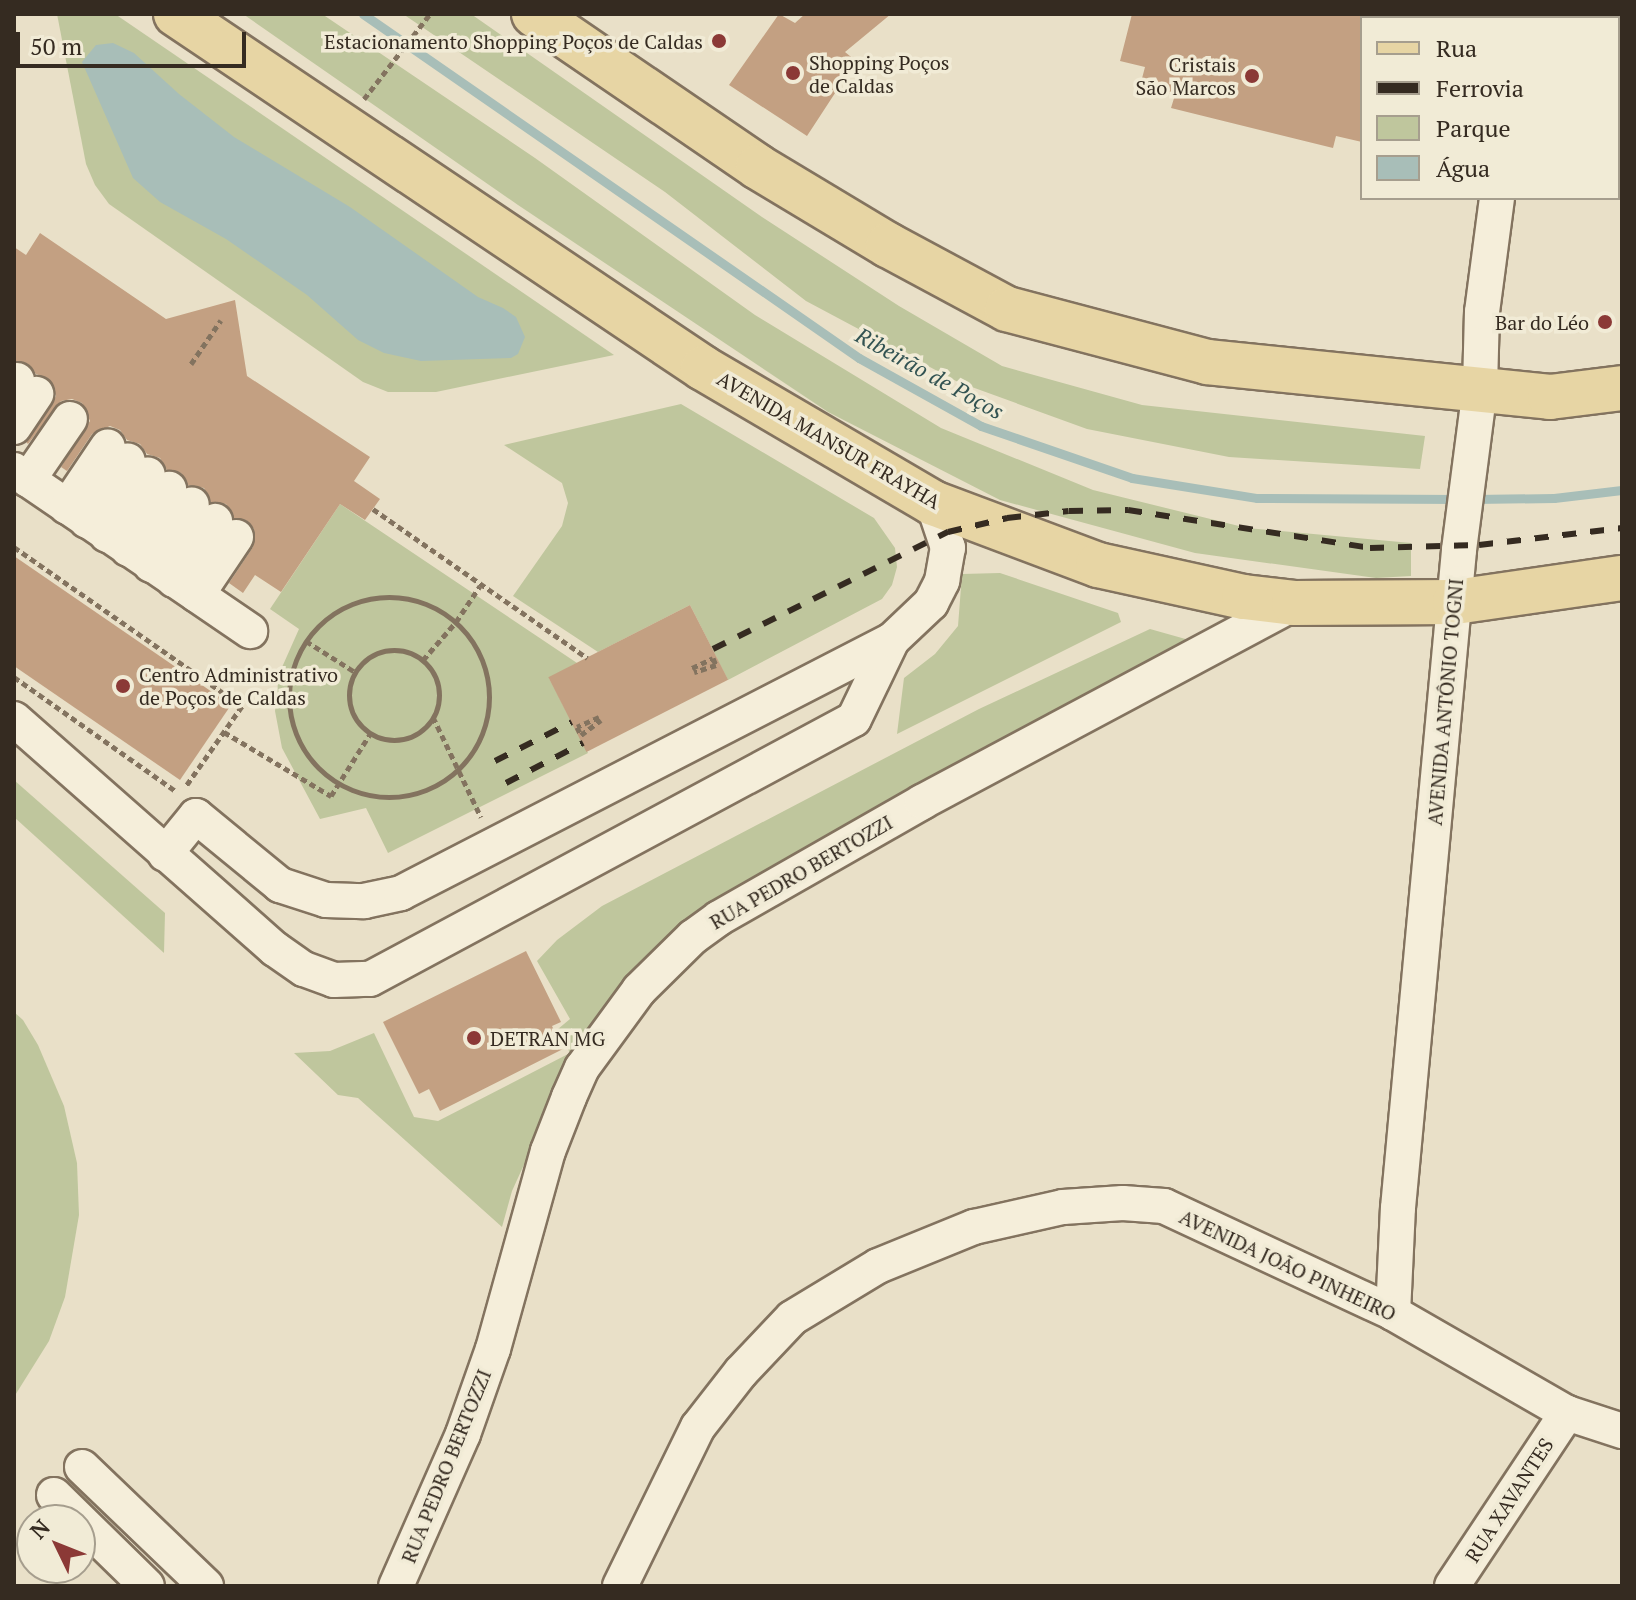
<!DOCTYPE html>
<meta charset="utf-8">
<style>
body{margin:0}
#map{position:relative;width:1636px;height:1600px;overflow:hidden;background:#e9e0c8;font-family:"PT Serif",serif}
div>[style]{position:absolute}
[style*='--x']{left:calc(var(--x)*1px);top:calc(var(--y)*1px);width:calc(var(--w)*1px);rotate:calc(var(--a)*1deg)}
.green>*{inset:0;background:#bfc69d}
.water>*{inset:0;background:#a8beb8}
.stream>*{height:9px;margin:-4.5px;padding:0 4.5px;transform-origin:4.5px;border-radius:4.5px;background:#a8beb8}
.building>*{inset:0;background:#c3a082;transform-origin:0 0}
.path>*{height:5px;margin-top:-2.5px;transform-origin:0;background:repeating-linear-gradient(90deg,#83735f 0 6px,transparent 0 10px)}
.path>.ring{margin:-2.5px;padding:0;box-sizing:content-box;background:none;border:5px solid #83735f;border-radius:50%}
.roads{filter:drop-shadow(2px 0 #83735f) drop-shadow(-2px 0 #83735f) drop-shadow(0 2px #83735f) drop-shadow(0 -2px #83735f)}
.minor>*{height:34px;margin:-17px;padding:0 17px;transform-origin:17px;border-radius:17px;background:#f5eeda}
.major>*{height:44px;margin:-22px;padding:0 22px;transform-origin:22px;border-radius:22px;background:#e7d5a4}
.rail>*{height:6px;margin-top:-3px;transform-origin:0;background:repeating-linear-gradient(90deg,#352b21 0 14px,transparent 0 28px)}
.dots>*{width:22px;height:22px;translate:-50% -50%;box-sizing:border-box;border:4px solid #f1ebd6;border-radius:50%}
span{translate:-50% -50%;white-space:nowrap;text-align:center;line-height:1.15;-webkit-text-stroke:7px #f1ebd6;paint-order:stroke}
.poi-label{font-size:20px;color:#352b21}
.right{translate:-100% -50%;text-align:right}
.left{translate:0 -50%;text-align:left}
.street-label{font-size:20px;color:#352b21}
.water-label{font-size:22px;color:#325352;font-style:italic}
.frame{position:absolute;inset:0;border:16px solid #352b21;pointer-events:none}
.legend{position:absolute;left:1360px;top:16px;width:260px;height:184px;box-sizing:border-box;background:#f1ebd6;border:2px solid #a69e8e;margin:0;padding:10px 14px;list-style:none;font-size:24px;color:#352b21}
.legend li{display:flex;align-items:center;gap:16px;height:40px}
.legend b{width:40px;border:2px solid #a69e8e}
.north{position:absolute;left:16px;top:1504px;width:80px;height:80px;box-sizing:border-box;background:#f1ebd6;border:2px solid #a69e8e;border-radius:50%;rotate:313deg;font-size:22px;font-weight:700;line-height:32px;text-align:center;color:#352b21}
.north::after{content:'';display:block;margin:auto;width:28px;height:36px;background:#8b3936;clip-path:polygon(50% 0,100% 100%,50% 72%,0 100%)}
.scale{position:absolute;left:16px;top:32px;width:230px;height:36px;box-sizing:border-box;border:4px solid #352b21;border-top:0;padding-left:10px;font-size:24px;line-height:28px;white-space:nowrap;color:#352b21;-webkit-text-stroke:6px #f1ebd6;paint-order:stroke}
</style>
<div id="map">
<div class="green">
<i style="clip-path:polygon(57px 14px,115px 14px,614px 355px,436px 392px,388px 392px,363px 382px,109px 204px,95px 185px,86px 164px)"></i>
<i style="clip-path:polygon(243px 14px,322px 14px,535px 158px,755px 315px,941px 428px,1093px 490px,1247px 528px,1411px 543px,1411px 576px,1376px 578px,1195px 553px,1000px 500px,828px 412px,518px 205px)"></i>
<i style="clip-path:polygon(403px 14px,471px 14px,762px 217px,899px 306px,1002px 366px,1142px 405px,1425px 436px,1420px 469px,1229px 457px,1087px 429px,958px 382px,806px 301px,665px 192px)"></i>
<i style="clip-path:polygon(681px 404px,874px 518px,895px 548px,897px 567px,892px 585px,882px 599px,728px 680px,690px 605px,598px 652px,513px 596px,562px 526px,568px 503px,562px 483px,504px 445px)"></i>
<i style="clip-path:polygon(340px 504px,577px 663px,549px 678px,588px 753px,388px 853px,366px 808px,320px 819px,282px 748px,275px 711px,279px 674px,299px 629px,270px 609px)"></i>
<i style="clip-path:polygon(1000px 573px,1118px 613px,1121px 622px,897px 734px,904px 678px,935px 654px,958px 626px,962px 574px)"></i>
<i style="clip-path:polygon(1150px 629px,1189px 640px,699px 925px,572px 1059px,512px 1191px,502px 1227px,358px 1098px,338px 1095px,294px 1053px,330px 1051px,374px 1033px,414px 1117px,438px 1121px,570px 1053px,558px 1029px,570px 1019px,537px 961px,557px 940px,602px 906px,979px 709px)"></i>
<i style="clip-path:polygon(14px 780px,165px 913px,164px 953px,14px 817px)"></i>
<i style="clip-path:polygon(14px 1012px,23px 1020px,38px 1045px,64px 1106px,77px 1163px,79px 1215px,65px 1297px,49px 1341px,14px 1397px)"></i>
</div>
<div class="water">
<i style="clip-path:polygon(113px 43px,134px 53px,179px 94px,234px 137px,350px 207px,478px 297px,503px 308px,516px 317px,525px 337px,518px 354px,511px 358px,421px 361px,384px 353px,358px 340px,307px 295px,226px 239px,160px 202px,133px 178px,82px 62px,96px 45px)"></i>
</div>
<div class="stream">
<i style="--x:363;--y:14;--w:604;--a:34.74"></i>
<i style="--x:859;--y:358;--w:140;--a:29.1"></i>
<i style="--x:981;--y:426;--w:160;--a:19"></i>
<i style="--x:1132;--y:478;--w:127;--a:9.1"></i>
<i style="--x:1257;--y:498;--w:202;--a:0.3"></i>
<i style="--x:1474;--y:499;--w:80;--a:-0.7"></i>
<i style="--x:1554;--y:498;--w:68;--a:-6.7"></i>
</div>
<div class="building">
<i style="clip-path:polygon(779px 14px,795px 23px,805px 14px,891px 14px,845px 52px,856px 61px,807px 136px,729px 85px)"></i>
<i style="clip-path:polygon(1132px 14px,1362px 14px,1362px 142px,1336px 136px,1333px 148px,1171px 108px,1175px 95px,1140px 86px,1145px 67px,1120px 61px)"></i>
<i style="clip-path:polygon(40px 233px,166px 319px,235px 300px,247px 376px,370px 457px,354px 481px,380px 499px,365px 520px,340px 504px,281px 592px,255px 575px,243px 593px,229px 583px,253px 547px,254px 529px,246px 520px,234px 518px,226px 504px,211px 502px,204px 488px,188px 485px,181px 473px,167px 470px,160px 458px,147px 454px,140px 444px,127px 440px,120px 430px,110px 426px,92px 434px,67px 471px,61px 467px,90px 421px,82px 403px,72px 399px,61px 401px,28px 444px,26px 442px,56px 396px,48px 378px,36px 374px,28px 364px,14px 361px,14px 247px,26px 255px)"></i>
<i style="clip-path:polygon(14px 556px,231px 705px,180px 780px,14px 666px)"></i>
<i style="left:690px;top:605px;width:84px;height:159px;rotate:63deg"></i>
<i style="clip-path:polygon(526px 951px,561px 1022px,552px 1026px,563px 1049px,440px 1111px,429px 1089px,419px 1094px,383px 1022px)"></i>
</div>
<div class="path">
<i style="--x:364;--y:99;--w:108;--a:-52.2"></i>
<i style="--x:191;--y:364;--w:53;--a:-55.7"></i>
<i style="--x:373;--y:509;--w:261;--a:34.8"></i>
<i style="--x:14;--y:547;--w:278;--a:34.9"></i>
<i style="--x:242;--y:706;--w:98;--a:125"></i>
<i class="ring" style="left:289px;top:597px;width:195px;height:195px"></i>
<i style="--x:306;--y:641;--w:58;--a:32.3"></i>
<i class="ring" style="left:349px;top:650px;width:85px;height:85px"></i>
<i style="--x:423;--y:660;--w:50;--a:-49"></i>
<i style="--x:456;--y:622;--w:43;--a:-56.3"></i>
<i style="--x:692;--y:668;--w:23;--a:-25"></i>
<i style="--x:713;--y:658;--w:8;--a:67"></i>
<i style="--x:716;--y:665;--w:23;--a:162"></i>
<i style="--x:14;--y:677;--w:199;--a:35.2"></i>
<i style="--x:433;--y:717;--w:111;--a:64.4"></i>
<i style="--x:599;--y:717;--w:24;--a:156"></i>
<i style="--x:577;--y:727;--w:9;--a:63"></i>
<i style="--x:581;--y:735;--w:25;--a:-37"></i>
<i style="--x:224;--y:732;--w:125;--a:30.9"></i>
<i style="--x:331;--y:796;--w:73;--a:-57.8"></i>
</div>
<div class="roads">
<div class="minor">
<i style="--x:1618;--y:21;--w:5;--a:-37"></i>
<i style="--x:14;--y:384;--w:5;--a:-53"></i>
<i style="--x:14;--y:427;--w:40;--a:-56"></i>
<i style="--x:14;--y:470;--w:286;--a:34.3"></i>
<i style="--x:28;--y:480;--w:74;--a:-55.5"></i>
<i style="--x:67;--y:507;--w:73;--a:-56.1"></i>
<i style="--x:87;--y:521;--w:73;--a:-56.1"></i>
<i style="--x:107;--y:535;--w:73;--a:-56.1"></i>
<i style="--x:128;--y:549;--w:73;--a:-55.7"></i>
<i style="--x:151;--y:565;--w:73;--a:-56.1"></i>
<i style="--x:174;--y:580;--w:72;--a:-55.2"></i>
<i style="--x:197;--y:595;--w:70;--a:-56.1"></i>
<i style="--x:14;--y:719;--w:348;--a:41.4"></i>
<i style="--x:275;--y:949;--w:35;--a:35"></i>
<i style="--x:304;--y:969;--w:32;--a:20"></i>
<i style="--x:334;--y:980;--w:36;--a:-2"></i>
<i style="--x:370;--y:979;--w:549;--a:-28.24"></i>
<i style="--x:854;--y:719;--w:88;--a:-64.3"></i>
<i style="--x:165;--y:854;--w:49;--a:-50.8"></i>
<i style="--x:196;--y:816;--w:109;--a:39.4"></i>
<i style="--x:280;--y:885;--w:48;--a:18.1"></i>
<i style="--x:326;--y:900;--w:38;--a:2"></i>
<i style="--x:364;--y:901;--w:38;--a:-12"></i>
<i style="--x:401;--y:893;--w:552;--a:-27.26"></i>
<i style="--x:892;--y:640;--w:54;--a:-43.5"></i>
<i style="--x:931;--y:603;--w:25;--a:-63"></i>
<i style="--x:942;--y:581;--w:34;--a:-80"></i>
<i style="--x:948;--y:548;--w:47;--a:-108.4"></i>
<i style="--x:1393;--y:1313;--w:105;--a:-87.3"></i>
<i style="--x:1398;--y:1208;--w:661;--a:-84.7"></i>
<i style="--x:1459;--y:550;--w:163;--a:-82.6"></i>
<i style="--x:1480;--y:388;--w:76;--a:-88.5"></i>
<i style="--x:1482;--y:312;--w:115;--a:-82.5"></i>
<i style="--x:82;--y:1467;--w:172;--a:43.8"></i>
<i style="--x:54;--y:1495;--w:130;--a:44.4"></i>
<i style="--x:396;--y:1586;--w:166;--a:-66.2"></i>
<i style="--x:463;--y:1434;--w:90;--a:-70.6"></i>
<i style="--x:493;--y:1349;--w:205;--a:-74.5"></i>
<i style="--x:548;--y:1151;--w:58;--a:-68.7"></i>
<i style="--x:569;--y:1097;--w:32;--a:-66"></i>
<i style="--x:582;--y:1068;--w:97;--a:-53.8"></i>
<i style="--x:639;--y:990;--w:76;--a:-44.5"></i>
<i style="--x:693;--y:937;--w:32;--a:-36"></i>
<i style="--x:719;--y:918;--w:234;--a:-29.7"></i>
<i style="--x:922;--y:802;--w:422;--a:-28.1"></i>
<i style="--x:620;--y:1586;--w:177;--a:-63.9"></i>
<i style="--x:698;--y:1427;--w:70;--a:-52"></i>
<i style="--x:741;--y:1372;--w:74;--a:-46.6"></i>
<i style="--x:792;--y:1318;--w:100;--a:-31.2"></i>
<i style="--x:878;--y:1266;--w:104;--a:-22.1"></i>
<i style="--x:974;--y:1227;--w:91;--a:-12.7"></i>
<i style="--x:1063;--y:1207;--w:60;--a:-3.8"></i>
<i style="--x:1123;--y:1203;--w:41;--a:4.2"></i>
<i style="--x:1164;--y:1206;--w:253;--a:25"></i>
<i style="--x:1393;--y:1313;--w:201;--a:29.9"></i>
<i style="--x:1567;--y:1413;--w:58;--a:18.1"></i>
<i style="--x:1452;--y:1586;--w:208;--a:-56.4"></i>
</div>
<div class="major">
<i style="--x:176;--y:14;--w:635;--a:33.89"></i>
<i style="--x:703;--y:368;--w:267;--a:30.4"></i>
<i style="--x:933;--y:503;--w:176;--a:20.6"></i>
<i style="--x:1098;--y:565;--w:149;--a:12.4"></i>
<i style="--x:1244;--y:597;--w:50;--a:6.8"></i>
<i style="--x:1294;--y:603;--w:161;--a:-0.4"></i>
<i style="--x:1455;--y:602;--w:169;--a:-8.2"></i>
<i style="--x:534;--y:14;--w:271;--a:34.3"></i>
<i style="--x:758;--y:167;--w:152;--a:31"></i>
<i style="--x:888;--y:245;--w:135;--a:28.3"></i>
<i style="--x:1007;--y:309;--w:207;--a:14.8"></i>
<i style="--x:1207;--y:362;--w:345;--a:5.8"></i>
<i style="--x:1550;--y:397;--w:73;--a:-7.1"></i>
</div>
</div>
<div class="rail">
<i style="--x:713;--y:649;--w:263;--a:-26.5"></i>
<i style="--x:948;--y:532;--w:61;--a:-13.3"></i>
<i style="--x:1007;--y:518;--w:62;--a:-6.4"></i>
<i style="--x:1069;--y:511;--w:59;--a:-1"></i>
<i style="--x:1128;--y:510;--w:245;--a:8.9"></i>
<i style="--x:1370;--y:548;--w:109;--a:-1.6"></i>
<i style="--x:1479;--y:545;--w:144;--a:-6.8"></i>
<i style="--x:495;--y:761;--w:86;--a:-26.9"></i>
<i style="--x:506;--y:783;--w:87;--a:-27.5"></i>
</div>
<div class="dots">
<i style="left:719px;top:41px;background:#8b3936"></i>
<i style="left:793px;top:73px;background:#8b3936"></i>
<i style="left:1252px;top:76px;background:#8b3936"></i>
<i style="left:1605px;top:322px;background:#8b3936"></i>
<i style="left:123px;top:686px;background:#8b3936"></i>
<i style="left:474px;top:1038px;background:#8b3936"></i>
</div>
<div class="poi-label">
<span class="right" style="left:703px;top:41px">Estacionamento Shopping Poços de Caldas</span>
<span class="left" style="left:809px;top:74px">Shopping Poços<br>de Caldas</span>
<span class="right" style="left:1236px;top:76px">Cristais<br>São Marcos</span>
<span class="right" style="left:1589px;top:322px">Bar do Léo</span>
<span class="left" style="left:139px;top:686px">Centro Administrativo<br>de Poços de Caldas</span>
<span class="left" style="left:490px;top:1038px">DETRAN MG</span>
</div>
<div class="street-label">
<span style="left:829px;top:440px;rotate:30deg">AVENIDA MANSUR FRAYHA</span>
<span style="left:1445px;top:702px;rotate:-85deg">AVENIDA ANTÔNIO TOGNI</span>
<span style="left:801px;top:872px;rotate:-30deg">RUA PEDRO BERTOZZI</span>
<span style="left:1288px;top:1265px;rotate:25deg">AVENIDA JOÃO PINHEIRO</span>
<span style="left:446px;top:1466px;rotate:-68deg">RUA PEDRO BERTOZZI</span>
<span style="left:1509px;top:1500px;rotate:-57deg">RUA XAVANTES</span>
</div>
<div class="water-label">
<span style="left:930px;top:373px;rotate:29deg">Ribeirão de Poços</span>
</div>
<div class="frame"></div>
<ul class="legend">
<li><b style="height:10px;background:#e7d5a4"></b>Rua</li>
<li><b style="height:10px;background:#352b21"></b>Ferrovia</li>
<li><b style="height:22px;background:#bfc69d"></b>Parque</li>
<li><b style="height:22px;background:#a8beb8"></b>Água</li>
</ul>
<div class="north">N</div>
<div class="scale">50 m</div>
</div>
